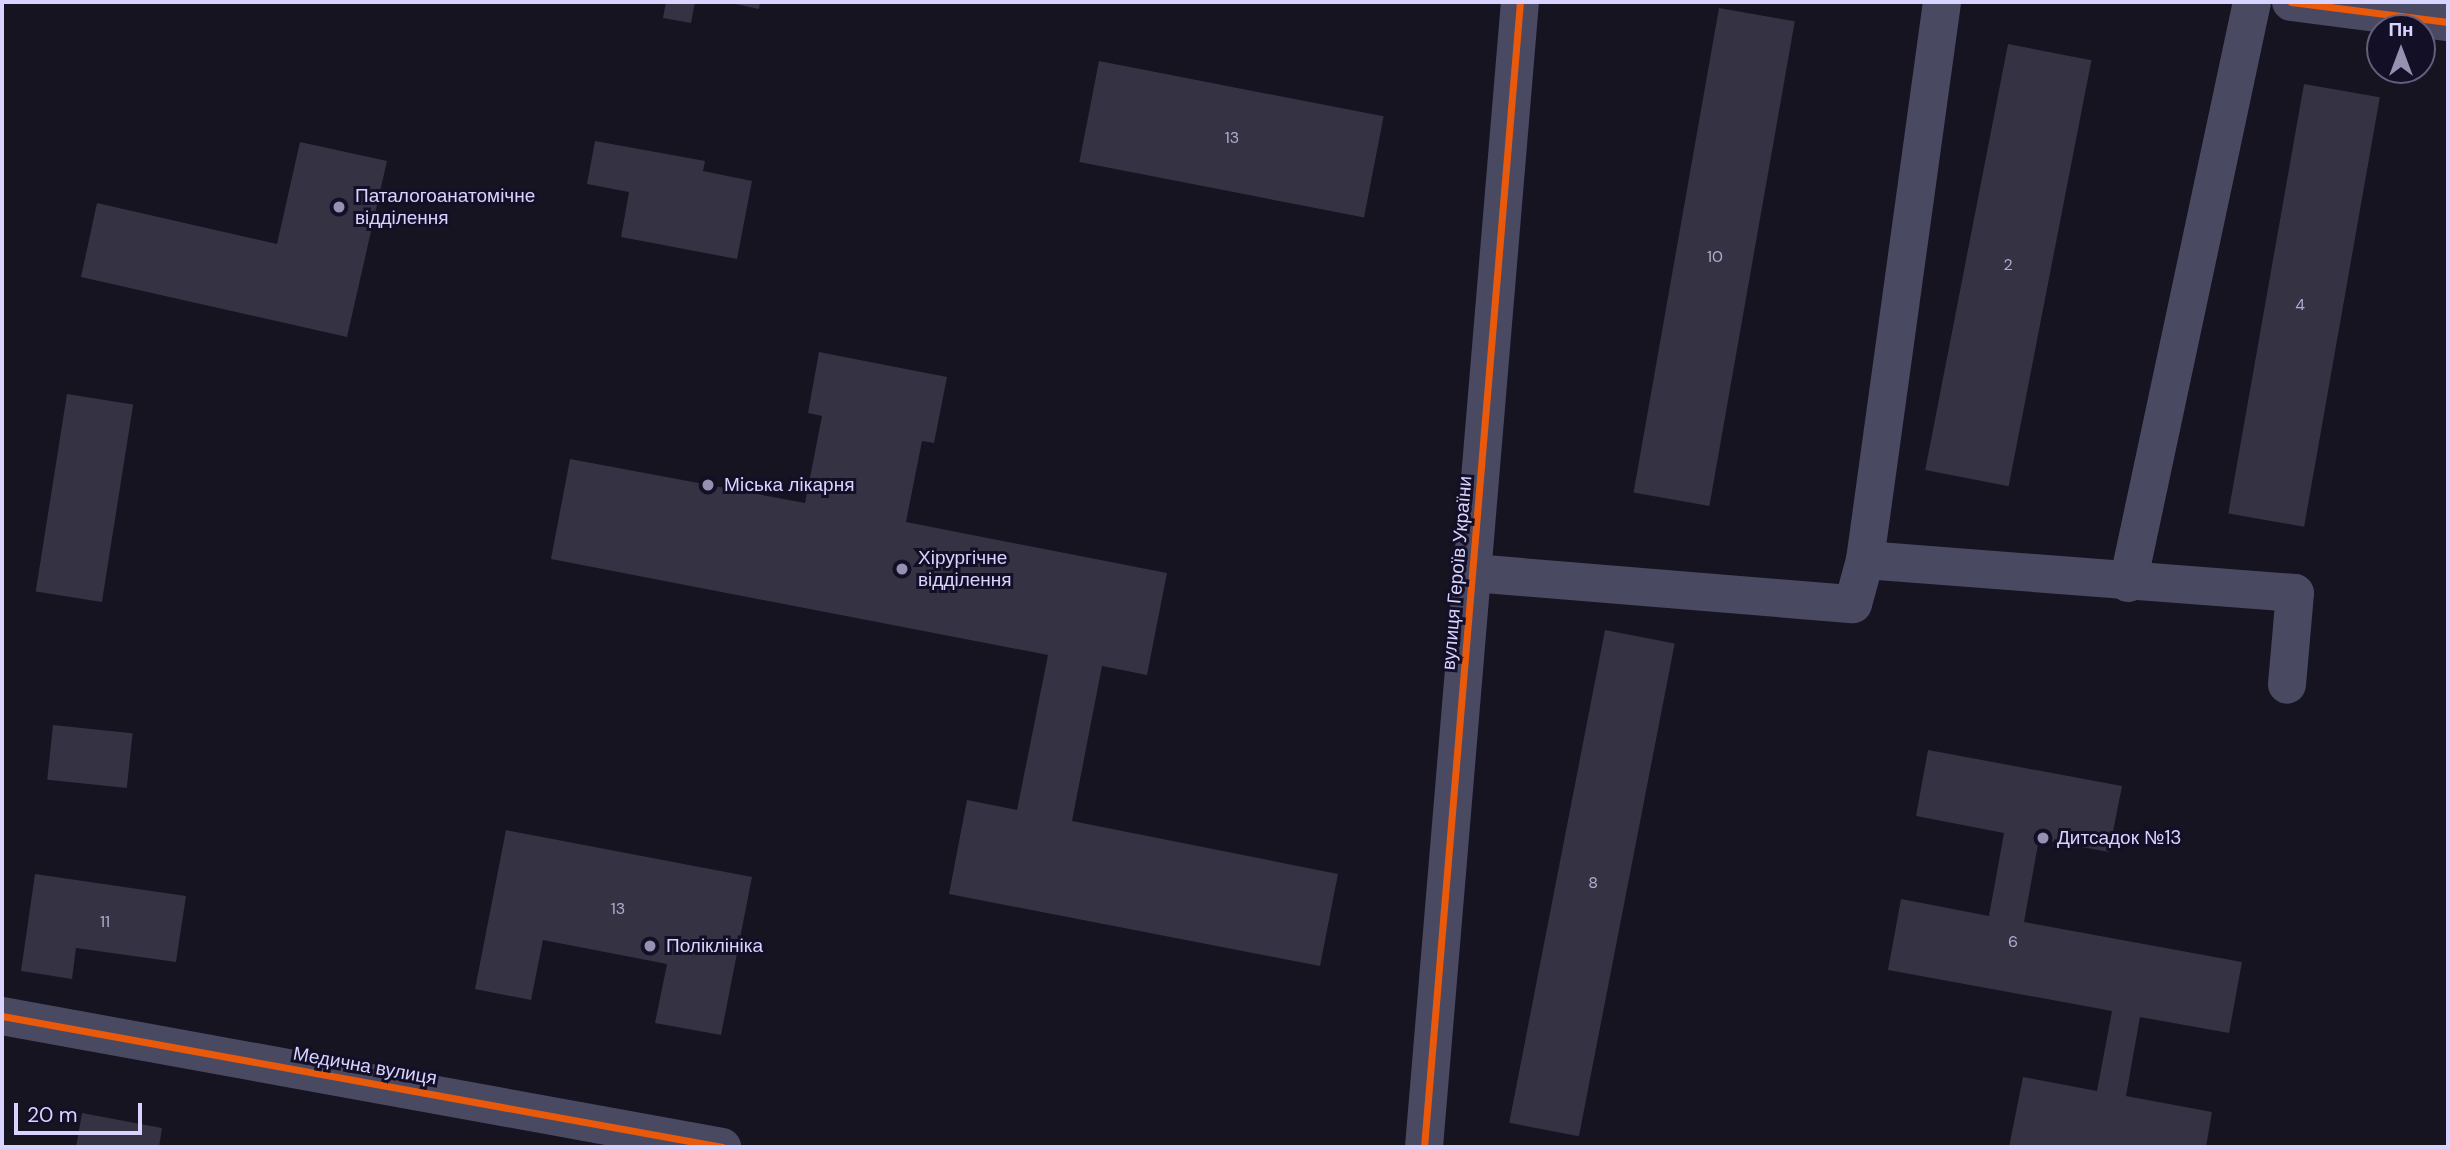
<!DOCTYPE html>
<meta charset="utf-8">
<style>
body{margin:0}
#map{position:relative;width:2450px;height:1149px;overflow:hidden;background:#161421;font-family:"DM Sans",sans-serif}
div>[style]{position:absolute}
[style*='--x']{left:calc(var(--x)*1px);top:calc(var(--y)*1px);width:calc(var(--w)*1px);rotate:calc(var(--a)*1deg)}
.building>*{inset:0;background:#343243;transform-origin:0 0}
.minor>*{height:38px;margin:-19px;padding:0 19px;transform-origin:19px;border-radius:19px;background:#4a4962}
.cycleway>*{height:7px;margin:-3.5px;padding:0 3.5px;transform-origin:3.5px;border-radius:3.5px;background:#e8590c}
.dots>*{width:19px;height:19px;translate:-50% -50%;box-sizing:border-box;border:4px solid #130f26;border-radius:50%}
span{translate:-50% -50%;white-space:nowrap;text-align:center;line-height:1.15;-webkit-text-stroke:6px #130f26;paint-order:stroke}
.number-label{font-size:16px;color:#b0acd0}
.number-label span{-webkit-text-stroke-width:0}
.poi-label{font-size:19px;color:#d9d4ff}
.left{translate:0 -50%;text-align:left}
.street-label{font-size:19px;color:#d9d4ff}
.frame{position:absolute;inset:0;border:4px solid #d9d4ff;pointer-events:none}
.north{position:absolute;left:2366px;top:14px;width:70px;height:70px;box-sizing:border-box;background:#130f26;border:2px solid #625e7d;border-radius:50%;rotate:0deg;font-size:19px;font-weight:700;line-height:28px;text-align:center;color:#d9d4ff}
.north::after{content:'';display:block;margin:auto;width:24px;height:32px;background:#9591b1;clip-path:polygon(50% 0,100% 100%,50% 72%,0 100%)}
.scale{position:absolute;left:14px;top:1103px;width:128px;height:32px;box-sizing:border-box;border:4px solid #d9d4ff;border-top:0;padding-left:9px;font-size:21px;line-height:24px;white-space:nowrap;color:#d9d4ff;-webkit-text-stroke:5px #130f26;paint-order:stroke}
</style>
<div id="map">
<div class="building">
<i style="clip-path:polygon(666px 2px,695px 2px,691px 23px,663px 18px)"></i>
<i style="clip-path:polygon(726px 2px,760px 2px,759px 9px)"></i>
<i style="left:1719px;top:8px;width:77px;height:492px;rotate:10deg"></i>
<i style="left:2008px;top:44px;width:85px;height:434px;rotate:11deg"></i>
<i style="left:1099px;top:61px;width:290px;height:103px;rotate:11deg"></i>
<i style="left:2304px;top:84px;width:77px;height:436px;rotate:10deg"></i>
<i style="clip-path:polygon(595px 141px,705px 161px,703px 171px,752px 181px,737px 259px,621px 237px,629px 192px,587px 184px)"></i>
<i style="clip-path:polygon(300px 142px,387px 161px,347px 337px,81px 277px,97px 203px,277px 244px)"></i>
<i style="clip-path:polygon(819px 352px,947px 377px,934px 443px,922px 441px,906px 522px,1167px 573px,1147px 675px,1102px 666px,1072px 821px,1338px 874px,1320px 966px,949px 894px,967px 800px,1017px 810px,1048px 655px,551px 559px,570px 459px,805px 503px,822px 416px,808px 413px)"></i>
<i style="left:67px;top:394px;width:67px;height:200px;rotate:9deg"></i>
<i style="left:1605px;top:630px;width:71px;height:502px;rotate:11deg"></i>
<i style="left:53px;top:725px;width:80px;height:55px;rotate:6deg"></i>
<i style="clip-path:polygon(1928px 750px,2122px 786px,2109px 852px,2039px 839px,2024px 922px,2242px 962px,2229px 1033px,2140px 1017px,2126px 1096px,2212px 1112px,2206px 1147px,2009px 1147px,2023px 1077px,2097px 1091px,2112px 1011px,1888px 970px,1901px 899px,1989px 916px,2004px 833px,1916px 816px)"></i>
<i style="clip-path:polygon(506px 830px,752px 877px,721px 1035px,655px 1023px,667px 964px,543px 940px,531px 1000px,475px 989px)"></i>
<i style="clip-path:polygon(35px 874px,186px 896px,176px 962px,76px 948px,72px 979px,21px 971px)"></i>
<i style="clip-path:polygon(82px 1113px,162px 1128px,159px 1147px,76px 1147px)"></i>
</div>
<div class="minor">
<i style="--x:2291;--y:2;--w:158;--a:7.3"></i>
<i style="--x:1865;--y:560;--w:431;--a:4.4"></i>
<i style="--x:2295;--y:593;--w:92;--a:95"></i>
<i style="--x:1473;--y:573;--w:381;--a:4.7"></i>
<i style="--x:1853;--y:604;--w:46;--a:-74.7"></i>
<i style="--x:1865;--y:560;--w:563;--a:-82.14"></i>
<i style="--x:2128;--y:583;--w:594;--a:-77.95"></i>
<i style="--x:2;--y:1016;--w:732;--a:10.31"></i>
<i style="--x:1424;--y:1147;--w:1149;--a:-85.21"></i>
</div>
<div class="cycleway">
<i style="--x:2291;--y:2;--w:158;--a:7.3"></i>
<i style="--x:2;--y:1016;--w:732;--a:10.31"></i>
<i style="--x:1424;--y:1147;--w:1149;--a:-85.21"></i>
</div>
<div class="dots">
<i style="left:339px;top:207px;background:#9591b1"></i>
<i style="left:708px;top:485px;background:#9591b1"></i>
<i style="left:902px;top:569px;background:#9591b1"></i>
<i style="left:2043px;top:838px;background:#9591b1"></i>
<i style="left:650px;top:946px;background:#9591b1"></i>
</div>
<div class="number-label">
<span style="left:1232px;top:138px">13</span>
<span style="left:1715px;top:257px">10</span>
<span style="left:2008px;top:265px">2</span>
<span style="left:2300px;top:305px">4</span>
<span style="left:1593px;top:883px">8</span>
<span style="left:618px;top:909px">13</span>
<span style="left:105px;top:922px">11</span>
<span style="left:2013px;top:942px">6</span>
</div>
<div class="poi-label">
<span class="left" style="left:355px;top:207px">Паталогоанатомічне<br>відділення</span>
<span class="left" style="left:724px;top:485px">Мiська лiкарня</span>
<span class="left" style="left:918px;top:569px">Хірургічне<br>відділення</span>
<span class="left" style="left:2057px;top:838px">Дитсадок №13</span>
<span class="left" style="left:666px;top:946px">Поліклініка</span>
</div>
<div class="street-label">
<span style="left:1457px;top:573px;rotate:-85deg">вулиця Героїв України</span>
<span style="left:365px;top:1066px;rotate:10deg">Медична вулиця</span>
</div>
<div class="frame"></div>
<div class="north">Пн</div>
<div class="scale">20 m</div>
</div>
